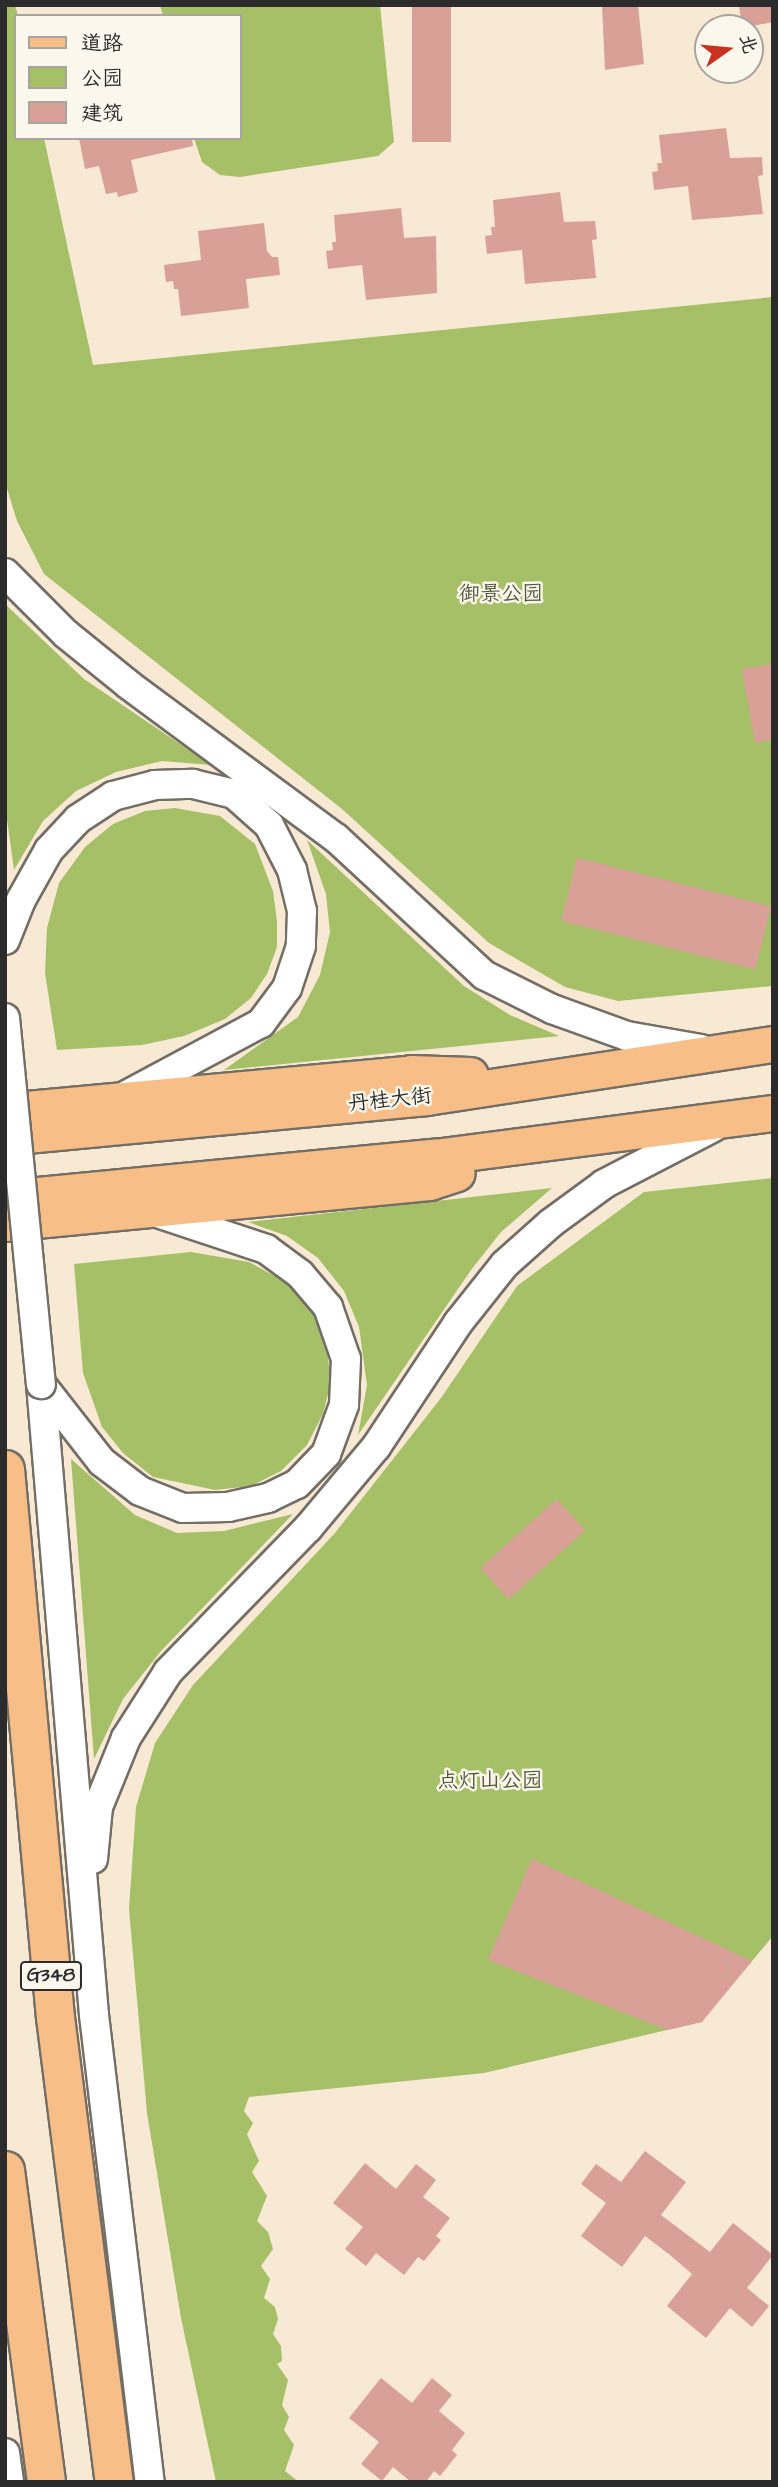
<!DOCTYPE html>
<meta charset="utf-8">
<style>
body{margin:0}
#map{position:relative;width:778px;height:2487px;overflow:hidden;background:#f8e9d4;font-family:"Architects Daughter","LXGW WenKai TC",sans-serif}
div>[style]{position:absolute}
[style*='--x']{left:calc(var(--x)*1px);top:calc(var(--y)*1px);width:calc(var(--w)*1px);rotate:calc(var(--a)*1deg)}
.green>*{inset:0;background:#a6c067}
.building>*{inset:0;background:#d9a097;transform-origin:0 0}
.roads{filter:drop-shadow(2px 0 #736e66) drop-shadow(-2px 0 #736e66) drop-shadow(0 2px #736e66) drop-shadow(0 -2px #736e66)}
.tertiary>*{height:28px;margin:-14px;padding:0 14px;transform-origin:14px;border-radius:14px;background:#fff}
.primary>*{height:35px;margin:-17.5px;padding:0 17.5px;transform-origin:17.5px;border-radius:17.5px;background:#f7be87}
.trunk>*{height:37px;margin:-18.5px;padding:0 18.5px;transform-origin:18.5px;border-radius:18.5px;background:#f7be87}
.bridges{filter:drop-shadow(2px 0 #736e66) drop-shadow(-2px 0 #736e66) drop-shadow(0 2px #736e66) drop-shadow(0 -2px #736e66)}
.tertiary-bridge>*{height:28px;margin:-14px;padding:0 14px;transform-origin:14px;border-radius:14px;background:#fff}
span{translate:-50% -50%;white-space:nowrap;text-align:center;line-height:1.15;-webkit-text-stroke:5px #fbf7ec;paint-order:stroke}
.shield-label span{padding:2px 5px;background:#fbf7ec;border:2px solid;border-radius:5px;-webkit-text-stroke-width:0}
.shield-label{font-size:19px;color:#2b2b2b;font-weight:700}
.park-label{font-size:21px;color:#50583d}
.street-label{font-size:21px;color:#2b2b2b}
.frame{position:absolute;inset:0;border:7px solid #2b2b2b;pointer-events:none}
.legend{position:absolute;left:14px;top:14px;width:228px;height:126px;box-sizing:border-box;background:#fbf7ec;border:2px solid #a8a59f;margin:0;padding:9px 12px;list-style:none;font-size:21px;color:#2b2b2b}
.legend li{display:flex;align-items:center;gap:14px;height:35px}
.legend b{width:35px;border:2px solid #a8a59f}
.north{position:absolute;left:694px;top:14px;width:70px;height:70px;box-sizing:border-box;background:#fbf7ec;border:2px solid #a8a59f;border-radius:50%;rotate:75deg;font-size:19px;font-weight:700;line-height:28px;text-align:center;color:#2b2b2b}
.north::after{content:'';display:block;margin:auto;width:24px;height:32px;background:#c8321e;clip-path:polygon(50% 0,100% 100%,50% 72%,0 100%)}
</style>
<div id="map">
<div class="green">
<i style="clip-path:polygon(5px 5px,15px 5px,18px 16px,16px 138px,44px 138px,93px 365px,773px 297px,773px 986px,618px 1001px,565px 987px,489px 943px,342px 809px,44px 574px,17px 521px,5px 482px)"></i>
<i style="clip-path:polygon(160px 5px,380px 5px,394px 142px,378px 156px,240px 177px,220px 175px,202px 162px,194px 138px,240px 138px,240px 16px,163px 16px)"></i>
<i style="clip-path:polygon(5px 604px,84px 679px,211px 765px,162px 761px,116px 772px,76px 791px,43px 821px,14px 870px,5px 805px)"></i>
<i style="clip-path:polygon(175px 808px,220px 816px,255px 844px,273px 891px,277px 921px,277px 947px,267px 974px,251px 998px,225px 1019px,184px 1036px,142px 1045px,57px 1050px,45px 973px,47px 928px,59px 883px,85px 847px,113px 824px,145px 811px)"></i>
<i style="clip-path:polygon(307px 840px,464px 986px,510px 1015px,559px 1036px,224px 1070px,298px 1017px,320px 975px,330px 932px,326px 894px)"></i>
<i style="clip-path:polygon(773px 1178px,773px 1936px,701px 2022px,484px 2073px,249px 2097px,244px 2111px,253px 2123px,247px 2134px,259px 2161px,252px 2172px,267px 2196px,257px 2221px,268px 2232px,273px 2249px,261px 2266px,270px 2279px,264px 2298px,275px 2307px,278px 2319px,273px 2334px,281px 2346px,282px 2361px,277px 2364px,288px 2380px,282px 2405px,289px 2417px,284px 2430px,294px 2445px,285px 2471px,299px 2482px,216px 2482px,181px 2318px,147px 2113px,129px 1909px,136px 1807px,155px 1743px,193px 1685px,335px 1533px,441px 1398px,517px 1286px,644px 1192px)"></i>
<i style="clip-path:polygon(552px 1188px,501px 1232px,471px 1270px,358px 1435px,367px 1385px,359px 1327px,344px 1291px,318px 1258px,287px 1236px,248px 1222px)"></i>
<i style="clip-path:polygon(191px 1252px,249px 1262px,282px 1280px,309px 1306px,326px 1341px,331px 1382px,323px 1414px,307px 1445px,281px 1471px,251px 1486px,215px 1490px,153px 1477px,123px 1453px,102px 1427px,83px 1373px,74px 1264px)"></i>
<i style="clip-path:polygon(71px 1459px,135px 1515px,177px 1533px,224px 1531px,293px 1514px,161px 1651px,123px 1699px,94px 1759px)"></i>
</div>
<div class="building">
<i style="left:412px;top:5px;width:39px;height:137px"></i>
<i style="clip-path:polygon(602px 5px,638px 5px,644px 64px,605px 70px)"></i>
<i style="clip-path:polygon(739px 5px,773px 5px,773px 22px,742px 28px)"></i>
<i style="clip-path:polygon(726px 128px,730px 158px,762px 157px,763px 175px,758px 176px,763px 214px,692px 220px,688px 186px,654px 190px,652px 172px,658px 171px,657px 163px,662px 163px,659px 135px)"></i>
<i style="clip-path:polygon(79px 138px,192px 138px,193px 146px,131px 160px,138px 192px,118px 197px,117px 192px,106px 194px,99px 166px,85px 169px)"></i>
<i style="clip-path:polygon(560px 192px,564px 222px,595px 221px,597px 239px,592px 240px,596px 278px,525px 284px,522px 250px,487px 254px,485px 236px,492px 235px,491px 227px,495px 227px,493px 200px)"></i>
<i style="clip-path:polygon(401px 208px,404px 238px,436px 236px,437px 293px,366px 300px,362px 265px,328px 269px,326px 251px,333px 250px,332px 242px,336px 242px,334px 215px)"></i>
<i style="clip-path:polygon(264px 223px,267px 251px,272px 257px,278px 257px,280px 275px,246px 279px,249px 308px,181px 316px,178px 289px,174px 289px,173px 281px,166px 282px,164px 265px,201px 260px,198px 231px)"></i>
<i style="clip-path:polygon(773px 664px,773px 740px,755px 743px,742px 669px)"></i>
<i style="left:577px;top:858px;width:200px;height:65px;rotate:14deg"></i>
<i style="left:557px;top:1499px;width:42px;height:103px;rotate:48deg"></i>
<i style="clip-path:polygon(532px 1859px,752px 1961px,702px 2022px,668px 2030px,488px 1960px)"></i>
<i style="clip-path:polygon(645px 2151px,686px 2182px,661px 2215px,710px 2252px,733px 2223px,773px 2255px,747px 2288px,769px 2306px,752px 2327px,730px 2308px,706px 2338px,667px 2306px,692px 2274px,670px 2255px,645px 2236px,622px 2267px,581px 2236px,606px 2203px,581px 2184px,596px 2164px,621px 2182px)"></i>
<i style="clip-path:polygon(365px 2163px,396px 2189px,416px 2164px,436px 2180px,423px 2197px,450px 2218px,436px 2236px,441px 2240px,424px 2261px,418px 2257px,404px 2275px,376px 2253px,366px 2266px,345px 2249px,363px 2227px,333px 2203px)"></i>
<i style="clip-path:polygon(381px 2378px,412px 2403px,432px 2378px,452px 2395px,439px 2411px,465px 2433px,452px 2450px,457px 2455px,440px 2476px,434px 2471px,426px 2482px,411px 2482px,393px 2467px,382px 2481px,361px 2464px,379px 2442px,349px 2418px)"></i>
</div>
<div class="roads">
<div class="tertiary">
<i style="--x:5;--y:573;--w:86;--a:45"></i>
<i style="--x:66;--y:634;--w:81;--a:39"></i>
<i style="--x:129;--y:685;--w:257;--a:36.5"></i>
<i style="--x:336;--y:838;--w:202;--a:42.8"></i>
<i style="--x:484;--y:975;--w:76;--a:26.6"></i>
<i style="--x:552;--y:1009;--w:80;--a:19.8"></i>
<i style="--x:627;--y:1036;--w:75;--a:10"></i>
<i style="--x:5;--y:940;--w:43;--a:-68.2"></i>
<i style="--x:21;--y:900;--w:57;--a:-60.8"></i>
<i style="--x:49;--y:850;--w:42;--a:-46.9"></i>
<i style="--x:78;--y:819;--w:42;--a:-33.3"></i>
<i style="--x:113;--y:796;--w:43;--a:-14.7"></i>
<i style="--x:155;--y:785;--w:38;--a:-2"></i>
<i style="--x:193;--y:784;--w:42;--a:13.7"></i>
<i style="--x:234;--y:794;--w:47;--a:41.5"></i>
<i style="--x:269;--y:825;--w:51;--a:62.9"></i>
<i style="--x:292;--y:870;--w:42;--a:76.3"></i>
<i style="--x:302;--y:911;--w:35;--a:92"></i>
<i style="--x:301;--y:946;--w:44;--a:108.4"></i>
<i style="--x:287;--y:988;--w:44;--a:126.6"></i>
<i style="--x:261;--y:1023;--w:154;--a:151.8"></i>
<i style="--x:41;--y:1384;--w:633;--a:85.2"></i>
<i style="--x:94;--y:2015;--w:470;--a:83.2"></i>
<i style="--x:41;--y:1384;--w:99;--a:52"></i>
<i style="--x:102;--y:1462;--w:48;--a:37.3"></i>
<i style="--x:140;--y:1491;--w:46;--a:21.6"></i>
<i style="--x:183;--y:1508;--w:45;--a:-1.3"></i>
<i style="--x:228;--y:1507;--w:41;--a:-12.7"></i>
<i style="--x:268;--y:1498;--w:32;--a:-26"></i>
<i style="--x:297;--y:1484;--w:42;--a:-46"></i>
<i style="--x:326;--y:1454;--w:52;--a:-69.8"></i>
<i style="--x:344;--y:1405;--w:46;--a:-87.5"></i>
<i style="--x:346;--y:1359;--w:55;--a:-109.1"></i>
<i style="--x:328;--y:1307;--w:43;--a:-130.3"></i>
<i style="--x:300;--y:1274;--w:42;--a:-143.7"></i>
<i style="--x:266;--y:1249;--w:118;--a:-161.7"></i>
<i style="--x:93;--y:1859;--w:52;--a:-84.5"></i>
<i style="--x:98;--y:1807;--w:74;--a:-67.9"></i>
<i style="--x:126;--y:1738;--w:78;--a:-57.5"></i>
<i style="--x:168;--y:1672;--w:201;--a:-45.8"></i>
<i style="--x:308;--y:1528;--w:106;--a:-50"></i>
<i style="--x:376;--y:1447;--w:149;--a:-56.5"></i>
<i style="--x:458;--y:1323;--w:75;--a:-51.5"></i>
<i style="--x:505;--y:1264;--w:62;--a:-41.7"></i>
<i style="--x:551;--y:1223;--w:66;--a:-36.3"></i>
<i style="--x:604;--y:1184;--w:122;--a:-27.4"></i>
<i style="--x:5;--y:2453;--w:29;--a:82"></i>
</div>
<div class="primary">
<i style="--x:5;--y:1111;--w:408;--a:-5.3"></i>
<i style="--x:411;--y:1073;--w:59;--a:1.9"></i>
<i style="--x:5;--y:1137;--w:423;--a:-5.4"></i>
<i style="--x:426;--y:1097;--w:351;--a:-8.7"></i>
<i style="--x:5;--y:1198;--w:431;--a:-5.5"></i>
<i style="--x:434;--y:1157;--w:342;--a:-7.4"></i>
<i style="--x:5;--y:1223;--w:426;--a:-5.5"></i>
<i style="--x:429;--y:1182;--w:29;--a:-18"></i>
</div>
<div class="trunk">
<i style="--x:5;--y:1469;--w:550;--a:84.79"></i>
<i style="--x:55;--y:2017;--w:469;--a:82.8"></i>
<i style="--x:5;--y:2170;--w:315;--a:82.5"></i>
</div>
</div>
<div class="bridges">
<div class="tertiary-bridge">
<i style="--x:5;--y:1018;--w:368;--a:84.4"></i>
</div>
</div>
<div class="shield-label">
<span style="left:51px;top:1976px">G348</span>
</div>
<div class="park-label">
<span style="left:501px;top:594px">御景公园</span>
<span style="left:490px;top:1781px">点灯山公园</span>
</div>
<div class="street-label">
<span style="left:390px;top:1100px;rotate:-6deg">丹桂大街</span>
</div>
<div class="frame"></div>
<ul class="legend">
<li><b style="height:9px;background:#f7be87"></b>道路</li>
<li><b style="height:19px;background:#a6c067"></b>公园</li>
<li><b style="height:19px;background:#d9a097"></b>建筑</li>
</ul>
<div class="north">北</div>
</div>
